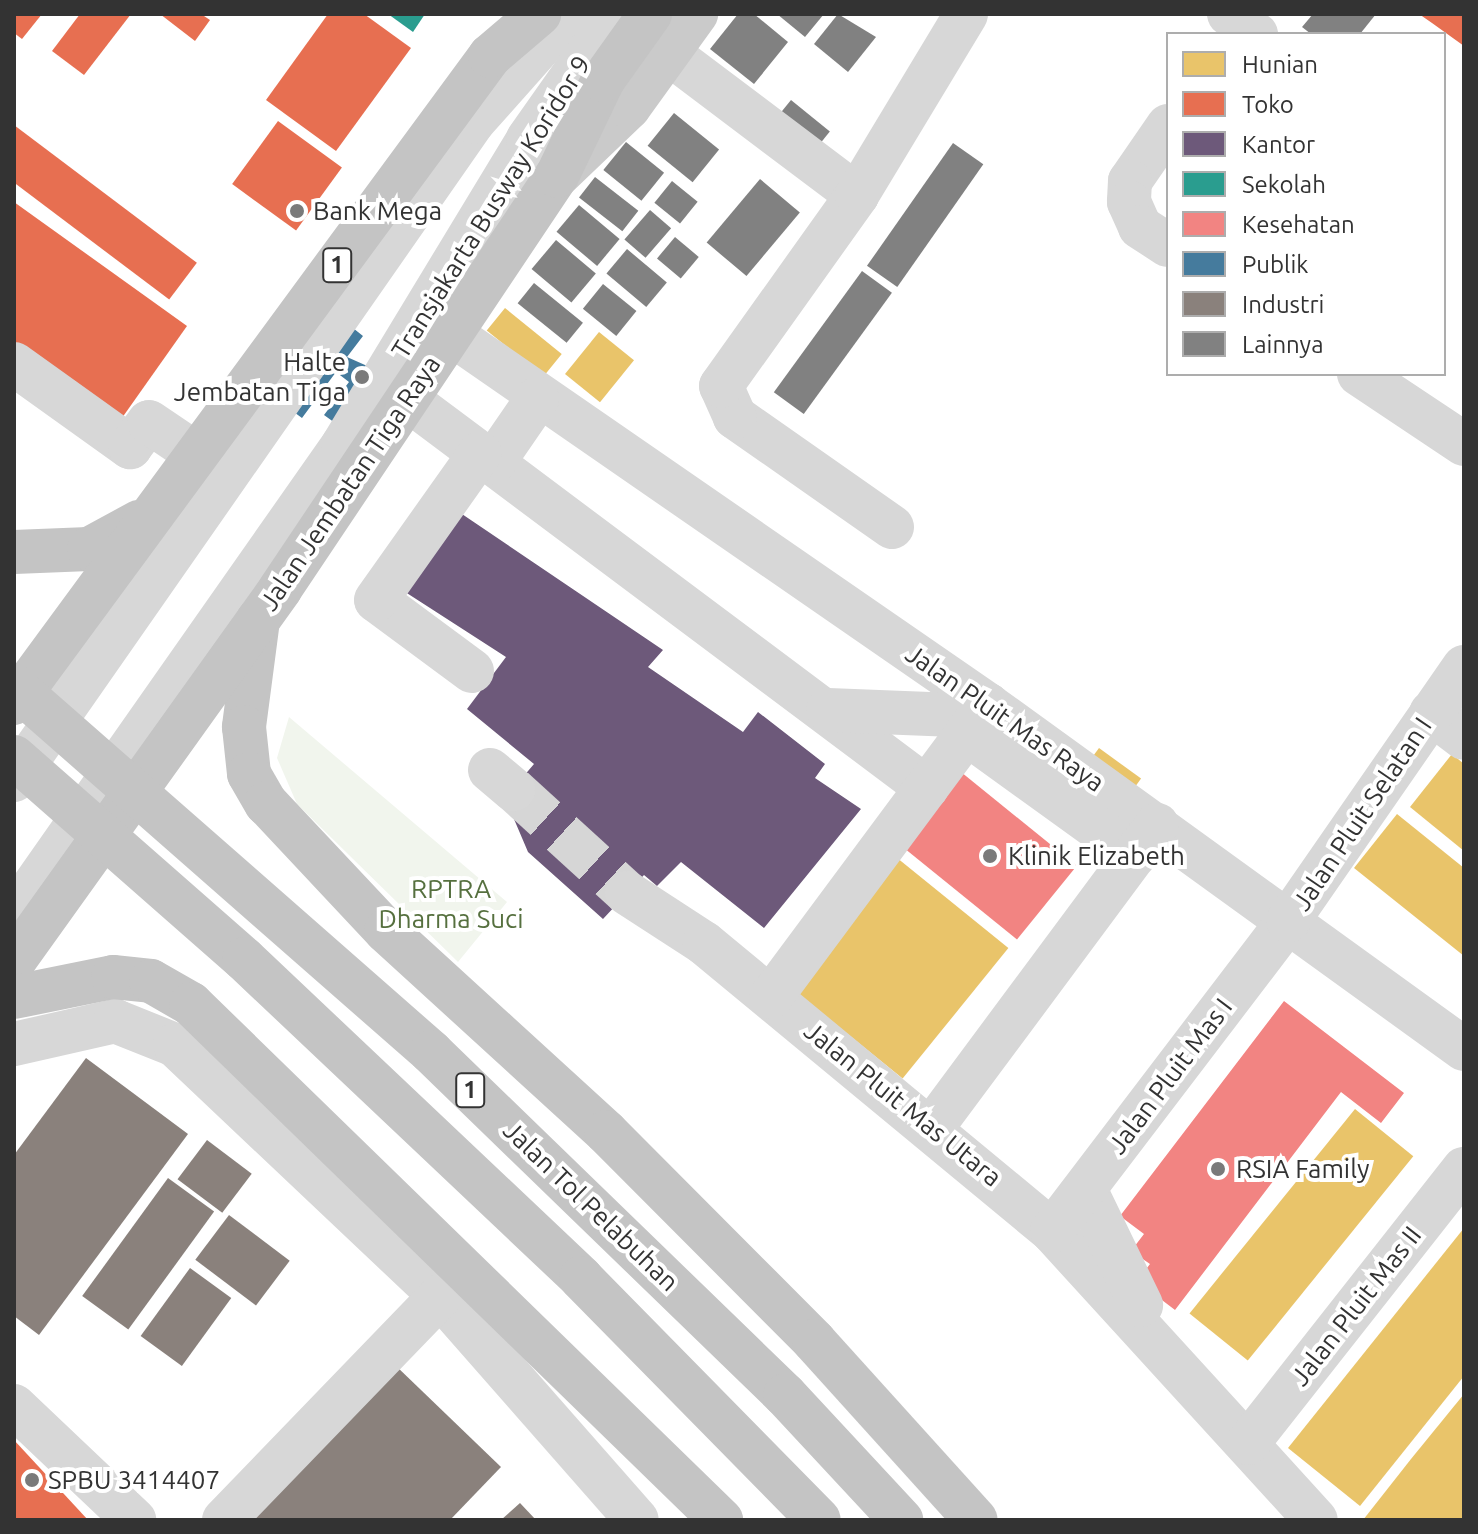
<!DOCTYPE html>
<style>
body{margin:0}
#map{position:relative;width:1478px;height:1534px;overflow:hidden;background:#fff;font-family:Ubuntu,sans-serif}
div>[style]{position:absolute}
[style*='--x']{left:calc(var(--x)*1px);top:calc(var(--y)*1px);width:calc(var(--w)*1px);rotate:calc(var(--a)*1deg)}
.green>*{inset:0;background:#f1f5ed}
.homes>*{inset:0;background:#e9c46a;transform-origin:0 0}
.shops>*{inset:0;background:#e76f51;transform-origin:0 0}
.offices>*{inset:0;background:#6d597a}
.schools>*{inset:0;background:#2a9d8f}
.health>*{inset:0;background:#f28482;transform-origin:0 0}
.public>*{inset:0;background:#457b9d}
.industry>*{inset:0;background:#8a817c;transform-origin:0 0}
.building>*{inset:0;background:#818181;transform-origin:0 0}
.minor-tunnel>*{height:44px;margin-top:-22px;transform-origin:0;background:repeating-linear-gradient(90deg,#d6d6d6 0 44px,transparent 0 66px)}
.minor>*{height:44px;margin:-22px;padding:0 22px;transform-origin:22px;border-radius:22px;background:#d7d7d7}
.major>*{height:44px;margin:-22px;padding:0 22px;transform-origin:22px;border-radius:22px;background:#cacaca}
.highway>*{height:44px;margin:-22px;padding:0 22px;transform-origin:22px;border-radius:22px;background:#c4c4c4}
.highway-bridge>*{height:44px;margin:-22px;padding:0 22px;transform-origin:22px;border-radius:22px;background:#c4c4c4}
.dots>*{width:22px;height:22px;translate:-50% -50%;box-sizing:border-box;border:4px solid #fff;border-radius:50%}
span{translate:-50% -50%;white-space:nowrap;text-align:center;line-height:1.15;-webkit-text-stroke:8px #fff;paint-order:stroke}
.shield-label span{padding:2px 6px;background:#fff;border:2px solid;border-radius:6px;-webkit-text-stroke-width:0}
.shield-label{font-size:24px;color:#333;font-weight:700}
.street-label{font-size:26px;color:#333}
.poi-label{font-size:26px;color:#333}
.left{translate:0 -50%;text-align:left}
.right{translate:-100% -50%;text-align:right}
.park-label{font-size:26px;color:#56703f}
.frame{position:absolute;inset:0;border:16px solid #333;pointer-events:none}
.legend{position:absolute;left:1166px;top:32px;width:280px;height:344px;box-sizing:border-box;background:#fff;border:2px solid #adadad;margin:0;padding:10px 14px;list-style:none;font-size:24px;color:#333}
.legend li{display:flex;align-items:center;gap:16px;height:40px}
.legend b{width:40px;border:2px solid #adadad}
</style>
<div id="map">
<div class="green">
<i style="clip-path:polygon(289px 717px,507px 902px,458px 962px,297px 804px,277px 758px)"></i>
</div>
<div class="homes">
<i style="left:505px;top:308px;width:73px;height:29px;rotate:39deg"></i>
<i style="left:599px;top:332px;width:45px;height:54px;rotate:39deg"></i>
<i style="left:1099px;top:748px;width:52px;height:19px;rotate:36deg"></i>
<i style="clip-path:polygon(1452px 754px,1464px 764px,1464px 851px,1410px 807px)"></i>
<i style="clip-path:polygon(1397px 814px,1464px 868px,1464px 956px,1354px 868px)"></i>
<i style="left:891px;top:853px;width:151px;height:168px;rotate:39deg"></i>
<i style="left:1355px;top:1109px;width:75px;height:263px;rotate:39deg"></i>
<i style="clip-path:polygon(1464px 1228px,1464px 1376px,1360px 1506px,1288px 1448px)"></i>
<i style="clip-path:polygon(1464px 1394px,1464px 1520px,1363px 1520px,1411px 1459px)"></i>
</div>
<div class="shops">
<i style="clip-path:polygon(14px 14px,42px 14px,22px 39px,14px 33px)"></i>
<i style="clip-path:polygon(80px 14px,131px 14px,84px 75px,52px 51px)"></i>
<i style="clip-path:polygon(160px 14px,201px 14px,210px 20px,195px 41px)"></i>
<i style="clip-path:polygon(328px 14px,364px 14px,411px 48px,336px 151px,266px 100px)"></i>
<i style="clip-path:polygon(1419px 14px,1464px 14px,1464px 46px,1432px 23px)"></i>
<i style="left:278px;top:121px;width:79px;height:78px;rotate:36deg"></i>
<i style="left:14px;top:125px;width:229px;height:46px;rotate:37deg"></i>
<i style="clip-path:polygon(14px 202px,187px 326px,117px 425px,14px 352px)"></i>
<i style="clip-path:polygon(14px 1440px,88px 1520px,14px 1520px)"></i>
</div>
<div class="offices">
<i style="clip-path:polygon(456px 510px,663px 650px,648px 667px,743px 732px,758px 712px,825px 764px,815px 778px,861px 809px,764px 928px,681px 862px,657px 886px,644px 875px,603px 919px,528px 852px,505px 798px,534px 764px,467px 709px,506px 657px,399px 588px)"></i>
</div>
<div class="schools">
<i style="clip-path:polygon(388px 14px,425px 14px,413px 32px)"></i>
</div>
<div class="health">
<i style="left:961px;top:772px;width:149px;height:95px;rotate:39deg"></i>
<i style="clip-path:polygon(1284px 1001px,1404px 1093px,1381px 1123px,1341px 1092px,1175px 1310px,1137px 1281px,1150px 1264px,1131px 1251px,1144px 1234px,1120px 1216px)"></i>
</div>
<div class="public">
<i style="clip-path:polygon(348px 324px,363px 336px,347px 357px,383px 373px,342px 428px,324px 415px,349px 382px,336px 372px,302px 418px,287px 407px)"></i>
</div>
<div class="industry">
<i style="clip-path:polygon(86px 1058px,188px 1134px,39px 1335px,14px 1316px,14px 1155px)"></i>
<i style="left:207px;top:1140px;width:56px;height:49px;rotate:37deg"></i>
<i style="left:168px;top:1178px;width:57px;height:146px;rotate:36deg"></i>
<i style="left:229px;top:1215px;width:76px;height:56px;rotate:37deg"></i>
<i style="left:190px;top:1268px;width:51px;height:84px;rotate:36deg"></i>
<i style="clip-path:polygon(394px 1364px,501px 1467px,450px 1520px,245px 1520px)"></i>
<i style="clip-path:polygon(520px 1503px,536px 1520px,501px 1520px)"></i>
</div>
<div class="building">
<i style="clip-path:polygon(738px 14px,754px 14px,788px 42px,754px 84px,710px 49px)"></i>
<i style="clip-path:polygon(777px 14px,824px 14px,805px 37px)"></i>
<i style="clip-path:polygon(838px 14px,876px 37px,848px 72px,814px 44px)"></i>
<i style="clip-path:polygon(1313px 14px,1376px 14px,1360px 34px,1311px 34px,1302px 27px)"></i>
<i style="left:791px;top:100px;width:50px;height:27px;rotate:39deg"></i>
<i style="left:674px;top:113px;width:58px;height:42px;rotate:39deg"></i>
<i style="left:626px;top:142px;width:49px;height:36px;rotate:39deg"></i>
<i style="left:953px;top:143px;width:37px;height:150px;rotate:35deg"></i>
<i style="left:595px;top:177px;width:55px;height:26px;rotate:38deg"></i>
<i style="left:760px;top:179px;width:52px;height:83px;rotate:40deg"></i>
<i style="left:672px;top:181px;width:33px;height:28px;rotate:39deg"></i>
<i style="left:579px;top:205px;width:53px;height:35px;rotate:40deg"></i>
<i style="left:650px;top:210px;width:28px;height:39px;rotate:41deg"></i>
<i style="left:675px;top:237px;width:31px;height:28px;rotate:40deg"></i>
<i style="left:556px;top:240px;width:52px;height:38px;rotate:40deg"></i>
<i style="left:627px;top:249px;width:52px;height:32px;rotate:40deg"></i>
<i style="left:862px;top:271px;width:37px;height:150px;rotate:36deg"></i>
<i style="left:534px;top:283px;width:63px;height:26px;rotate:39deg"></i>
<i style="left:603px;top:284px;width:43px;height:32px;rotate:39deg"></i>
</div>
<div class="minor-tunnel">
<i style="--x:513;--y:789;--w:154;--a:42.4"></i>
</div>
<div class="minor">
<i style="--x:1229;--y:14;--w:34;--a:37"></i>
<i style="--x:667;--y:52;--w:238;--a:37"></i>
<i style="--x:1168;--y:126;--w:67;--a:124.6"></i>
<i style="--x:1130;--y:181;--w:21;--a:93"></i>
<i style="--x:1129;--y:202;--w:27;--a:66"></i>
<i style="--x:1140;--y:227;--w:33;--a:33"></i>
<i style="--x:451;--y:334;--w:653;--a:34.64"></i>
<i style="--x:988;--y:705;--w:587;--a:35.86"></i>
<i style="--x:14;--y:364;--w:143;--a:35.6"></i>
<i style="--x:130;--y:447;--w:31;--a:-53"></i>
<i style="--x:149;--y:422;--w:55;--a:34"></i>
<i style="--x:1359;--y:374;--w:126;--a:33.7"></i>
<i style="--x:407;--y:399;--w:649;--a:36.8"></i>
<i style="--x:493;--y:463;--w:78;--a:-55.5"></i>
<i style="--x:892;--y:527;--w:192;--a:-145"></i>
<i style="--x:735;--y:417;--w:34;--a:-114"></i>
<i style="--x:721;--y:386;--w:234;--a:-54.5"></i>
<i style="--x:857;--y:195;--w:211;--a:-58.9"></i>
<i style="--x:472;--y:671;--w:119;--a:-143.5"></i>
<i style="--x:376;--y:600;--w:180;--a:-54.7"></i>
<i style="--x:828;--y:710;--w:152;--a:2.3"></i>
<i style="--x:1431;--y:713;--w:41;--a:37.1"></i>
<i style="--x:967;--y:734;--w:207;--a:35.8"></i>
<i style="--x:490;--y:770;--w:30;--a:40"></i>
<i style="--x:14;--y:780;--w:802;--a:-55.1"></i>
<i style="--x:473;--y:122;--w:144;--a:-48.4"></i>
<i style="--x:627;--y:893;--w:92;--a:33"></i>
<i style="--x:704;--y:943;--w:452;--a:39.6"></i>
<i style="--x:1052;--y:1231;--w:391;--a:47.6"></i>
<i style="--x:14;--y:914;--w:573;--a:-54.95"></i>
<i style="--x:343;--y:445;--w:358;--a:-58.8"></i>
<i style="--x:528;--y:139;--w:153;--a:-54.9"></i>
<i style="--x:771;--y:997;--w:364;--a:-53.4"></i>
<i style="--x:14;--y:1044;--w:104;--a:-12.8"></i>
<i style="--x:115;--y:1021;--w:65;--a:21.8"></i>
<i style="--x:175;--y:1045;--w:365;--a:43.4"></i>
<i style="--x:440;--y:1296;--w:298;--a:48.7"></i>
<i style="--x:934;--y:1125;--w:374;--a:-53.4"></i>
<i style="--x:1085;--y:1189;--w:129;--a:64.2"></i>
<i style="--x:1052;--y:1231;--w:390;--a:-52.7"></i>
<i style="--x:1288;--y:921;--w:309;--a:-55.3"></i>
<i style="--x:14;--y:1406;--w:166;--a:43.5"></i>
<i style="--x:1248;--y:1443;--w:349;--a:-51.8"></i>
<i style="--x:224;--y:1520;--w:311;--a:-46"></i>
</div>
<div class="major">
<i style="--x:560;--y:173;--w:95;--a:-43.7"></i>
<i style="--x:629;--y:107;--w:115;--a:-54.2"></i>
</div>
<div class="highway">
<i style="--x:14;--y:552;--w:75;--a:-2.3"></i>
<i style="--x:89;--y:549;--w:57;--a:-28.4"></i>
<i style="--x:258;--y:620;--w:108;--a:97.5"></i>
<i style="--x:244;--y:727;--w:47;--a:83.9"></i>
<i style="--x:249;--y:774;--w:34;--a:60"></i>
<i style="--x:266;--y:803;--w:175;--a:46.8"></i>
<i style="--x:386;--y:931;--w:298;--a:42.4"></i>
<i style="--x:606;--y:1132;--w:295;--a:45.1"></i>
<i style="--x:814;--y:1341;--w:241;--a:47.9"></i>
<i style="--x:14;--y:703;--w:803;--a:-53.66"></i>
<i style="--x:490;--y:56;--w:65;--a:-40.6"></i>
<i style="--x:14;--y:961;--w:457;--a:-54.4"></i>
<i style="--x:280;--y:589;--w:497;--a:-56.2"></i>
<i style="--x:557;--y:176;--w:106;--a:-64.4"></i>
<i style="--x:603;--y:80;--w:81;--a:-54.5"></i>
<i style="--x:14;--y:997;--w:101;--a:-11.4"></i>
<i style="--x:113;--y:977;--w:38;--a:6"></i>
<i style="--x:151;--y:981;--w:46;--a:29.9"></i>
<i style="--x:191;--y:1004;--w:740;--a:44.23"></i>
</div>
<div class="highway-bridge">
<i style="--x:14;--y:686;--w:555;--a:41.27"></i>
<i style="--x:431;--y:1052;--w:493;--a:44.1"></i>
<i style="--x:785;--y:1395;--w:171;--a:47.1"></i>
<i style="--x:14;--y:757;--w:306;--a:41.3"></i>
<i style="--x:244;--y:959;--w:464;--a:43.4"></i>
<i style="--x:581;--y:1278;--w:339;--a:45.5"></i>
</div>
<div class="dots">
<i style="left:297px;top:211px;background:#7a7a7a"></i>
<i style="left:362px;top:377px;background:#7a7a7a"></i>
<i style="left:990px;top:856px;background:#7a7a7a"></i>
<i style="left:1218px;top:1169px;background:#7a7a7a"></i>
<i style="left:32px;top:1480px;background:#7a7a7a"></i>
</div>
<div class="shield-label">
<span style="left:337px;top:265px">1</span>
<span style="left:470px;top:1090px">1</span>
</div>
<div class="street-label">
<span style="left:491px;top:207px;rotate:-58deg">Transjakarta Busway Koridor 9</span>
<span style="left:350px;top:483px;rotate:-56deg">Jalan Jembatan Tiga Raya</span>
<span style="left:1005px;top:718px;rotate:35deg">Jalan Pluit Mas Raya</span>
<span style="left:1362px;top:814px;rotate:-56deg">Jalan Pluit Selatan I</span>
<span style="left:1170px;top:1076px;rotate:-53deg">Jalan Pluit Mas I</span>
<span style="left:903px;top:1104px;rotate:39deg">Jalan Pluit Mas Utara</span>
<span style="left:591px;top:1206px;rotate:44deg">Jalan Tol Pelabuhan</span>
<span style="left:1356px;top:1306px;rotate:-52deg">Jalan Pluit Mas II</span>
</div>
<div class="poi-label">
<span class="left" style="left:313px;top:211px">Bank Mega</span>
<span class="right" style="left:346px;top:377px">Halte<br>Jembatan Tiga</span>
<span class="left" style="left:1008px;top:856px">Klinik Elizabeth</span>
<span class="left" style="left:1236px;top:1169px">RSIA Family</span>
<span class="left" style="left:48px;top:1480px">SPBU 3414407</span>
</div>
<div class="park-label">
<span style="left:451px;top:904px">RPTRA<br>Dharma Suci</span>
</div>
<div class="frame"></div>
<ul class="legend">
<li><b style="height:22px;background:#e9c46a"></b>Hunian</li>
<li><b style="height:22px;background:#e76f51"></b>Toko</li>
<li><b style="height:22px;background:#6d597a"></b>Kantor</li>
<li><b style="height:22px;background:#2a9d8f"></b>Sekolah</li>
<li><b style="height:22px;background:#f28482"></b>Kesehatan</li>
<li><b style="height:22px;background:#457b9d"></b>Publik</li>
<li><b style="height:22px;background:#8a817c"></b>Industri</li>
<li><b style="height:22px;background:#818181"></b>Lainnya</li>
</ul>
</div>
